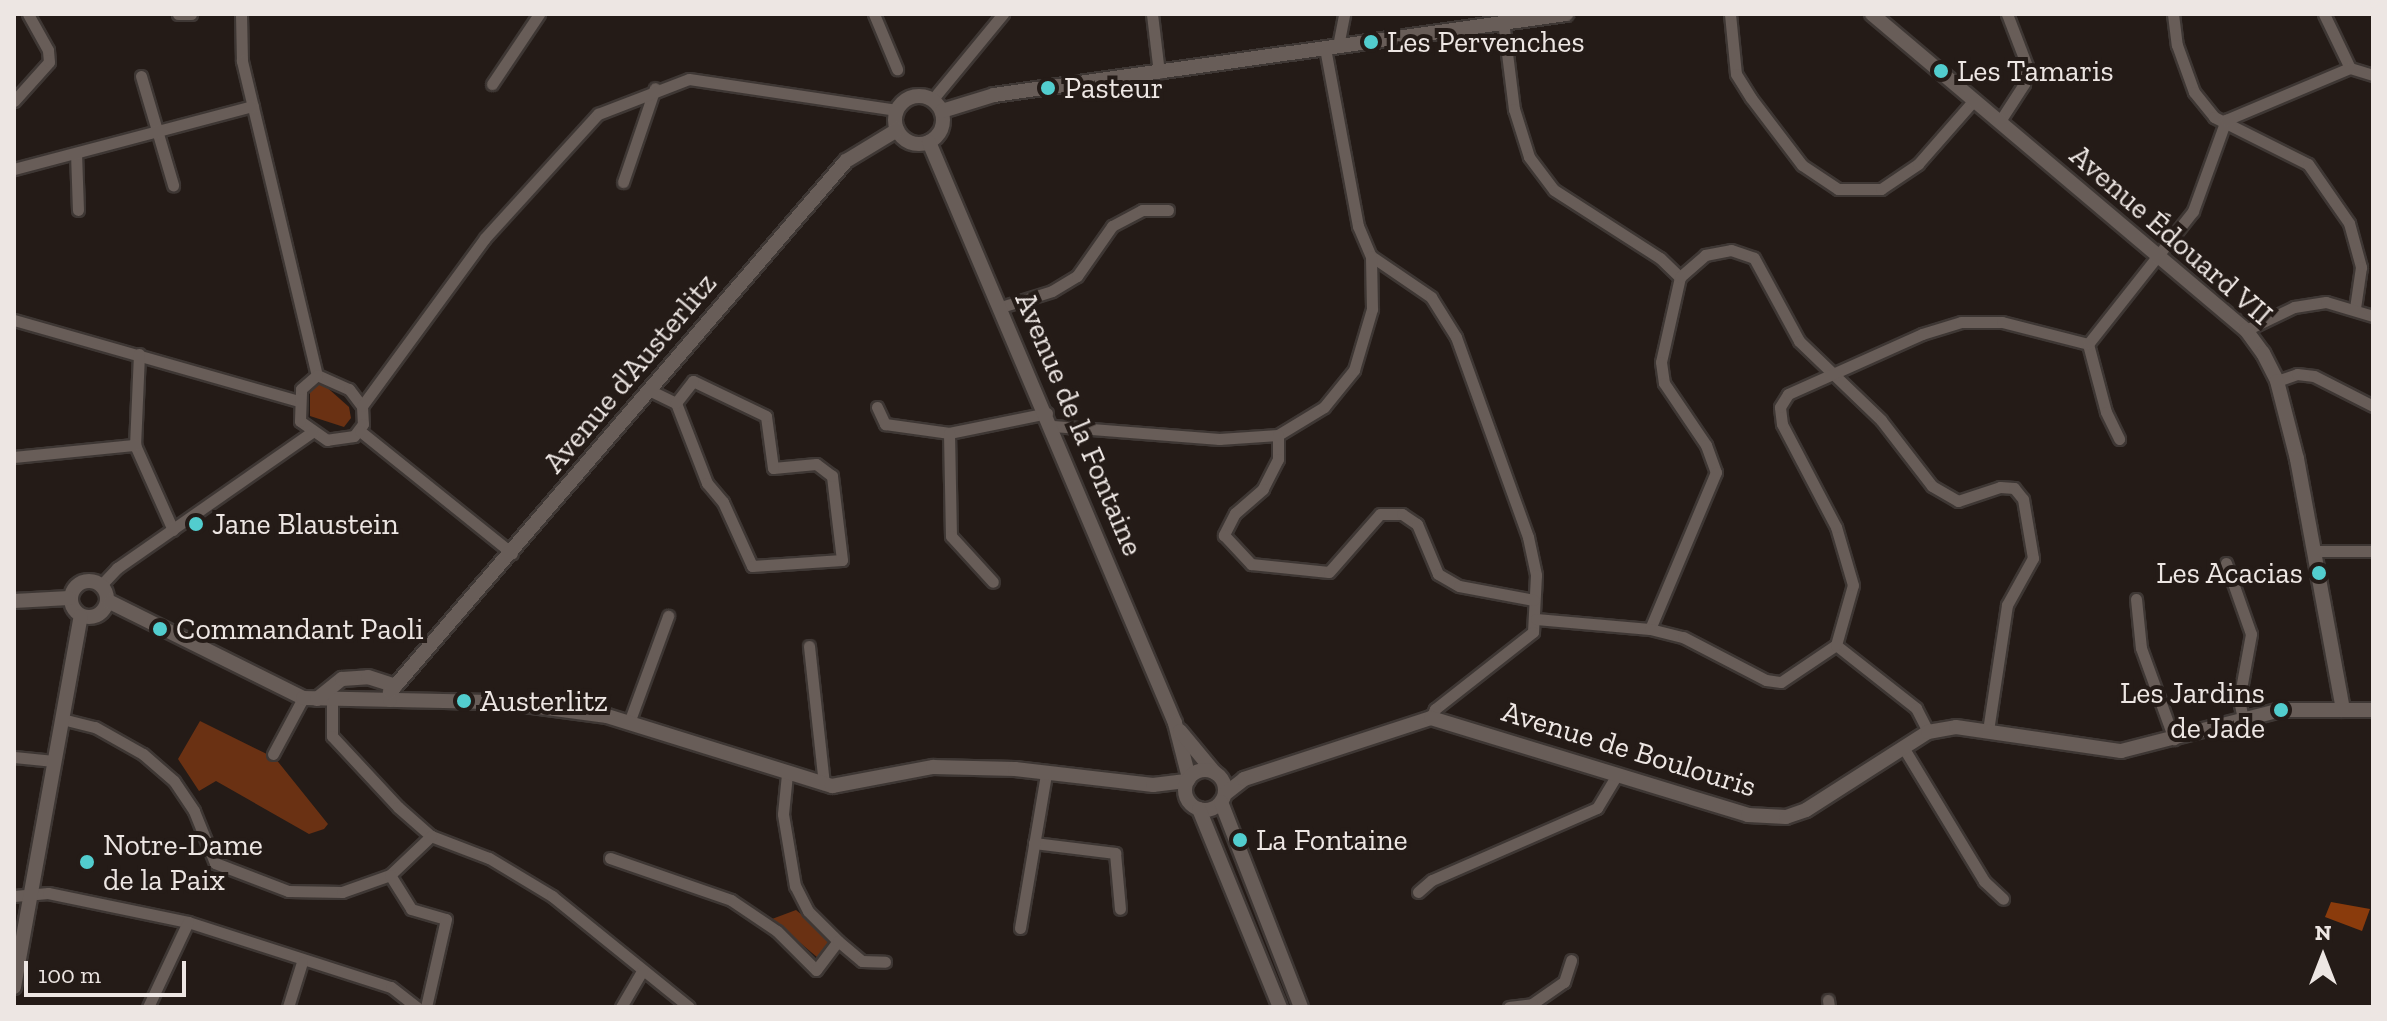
<!DOCTYPE html>
<meta charset="utf-8">
<style>
body{margin:0}
#map{position:relative;width:2387px;height:1021px;overflow:hidden;background:#241b17;font-family:"Zilla Slab",serif}
div>[style]{position:absolute}
[style*='--x']{left:calc(var(--x)*1px);top:calc(var(--y)*1px);width:calc(var(--w)*1px);rotate:calc(var(--a)*1deg)}
.green>*{inset:0;background:#6a3113}
.water>*{inset:0;background:#8a3b0c}
.roads{filter:drop-shadow(2px 0 #3e3734) drop-shadow(-2px 0 #3e3734) drop-shadow(0 2px #3e3734) drop-shadow(0 -2px #3e3734)}
.minor>*{height:11px;margin:-5.5px;padding:0 5.5px;transform-origin:5.5px;border-radius:5.5px;background:#685d58}
.tertiary>*{height:14px;margin:-7px;padding:0 7px;transform-origin:7px;border-radius:7px;background:#685d58}
.tertiary>.ring{margin:-7px;padding:0;box-sizing:content-box;background:none;border:14px solid #685d58;border-radius:50%}
.dots>*{width:22px;height:22px;translate:-50% -50%;box-sizing:border-box;border:4px solid #241b17;border-radius:50%}
span{translate:-50% -50%;white-space:nowrap;text-align:center;line-height:1.15;-webkit-text-stroke:8px #241b17;paint-order:stroke}
.poi-label{font-size:30px;color:#ede6e3}
.left{translate:0 -50%;text-align:left}
.right{translate:-100% -50%;text-align:right}
.street-label{font-size:30px;color:#ede6e3}
.frame{position:absolute;inset:0;border:16px solid #ede6e3;pointer-events:none}
.north{position:absolute;left:2283px;top:917px;width:80px;height:80px;-webkit-text-stroke:6px #241b17;paint-order:stroke;rotate:0deg;font-size:22px;font-weight:700;line-height:32px;text-align:center;color:#ede6e3}
.north::after{content:'';display:block;margin:auto;width:28px;height:36px;background:#ede6e3;clip-path:polygon(50% 0,100% 100%,50% 72%,0 100%)}
.scale{position:absolute;left:24px;top:961px;width:162px;height:36px;box-sizing:border-box;border:4px solid #ede6e3;border-top:0;padding-left:10px;font-size:24px;line-height:28px;white-space:nowrap;color:#ede6e3;-webkit-text-stroke:6px #241b17;paint-order:stroke}
</style>
<div id="map">
<div class="green">
<i style="clip-path:polygon(322px 383px,349px 407px,351px 418px,344px 427px,310px 416px,310px 388px)"></i>
<i style="clip-path:polygon(200px 721px,275px 758px,328px 824px,324px 829px,309px 834px,216px 781px,199px 791px,178px 759px)"></i>
<i style="clip-path:polygon(796px 910px,832px 940px,818px 958px,772px 919px)"></i>
</div>
<div class="water">
<i style="clip-path:polygon(2331px 902px,2370px 909px,2362px 931px,2325px 917px)"></i>
</div>
<div class="roads">
<div class="minor">
<i style="--x:178;--y:14;--w:13;--a:0"></i>
<i style="--x:241;--y:14;--w:47;--a:88.8"></i>
<i style="--x:242;--y:61;--w:323;--a:76.6"></i>
<i style="--x:874;--y:14;--w:60;--a:67.3"></i>
<i style="--x:1152;--y:14;--w:59;--a:83.2"></i>
<i style="--x:1730;--y:14;--w:60;--a:84.3"></i>
<i style="--x:1736;--y:74;--w:28;--a:58"></i>
<i style="--x:1751;--y:98;--w:84;--a:52.7"></i>
<i style="--x:1802;--y:165;--w:43;--a:33.7"></i>
<i style="--x:1838;--y:189;--w:43;--a:0"></i>
<i style="--x:1881;--y:189;--w:45;--a:-34"></i>
<i style="--x:1918;--y:164;--w:86;--a:-48.8"></i>
<i style="--x:2173;--y:14;--w:31;--a:83"></i>
<i style="--x:2177;--y:45;--w:50;--a:70.1"></i>
<i style="--x:2194;--y:92;--w:32;--a:51"></i>
<i style="--x:2214;--y:117;--w:105;--a:26.6"></i>
<i style="--x:2308;--y:164;--w:72;--a:55.2"></i>
<i style="--x:2349;--y:223;--w:46;--a:74.7"></i>
<i style="--x:2361;--y:267;--w:41;--a:98.3"></i>
<i style="--x:2324;--y:14;--w:60;--a:64.3"></i>
<i style="--x:1503;--y:21;--w:89;--a:82.9"></i>
<i style="--x:1514;--y:109;--w:50;--a:72.6"></i>
<i style="--x:1529;--y:157;--w:41;--a:52.9"></i>
<i style="--x:1554;--y:190;--w:126;--a:32.7"></i>
<i style="--x:1660;--y:258;--w:28;--a:44"></i>
<i style="--x:1680;--y:277;--w:87;--a:102.6"></i>
<i style="--x:1661;--y:362;--w:21;--a:82"></i>
<i style="--x:1664;--y:383;--w:75;--a:55.9"></i>
<i style="--x:1706;--y:445;--w:29;--a:70"></i>
<i style="--x:1716;--y:472;--w:170;--a:112.8"></i>
<i style="--x:1338;--y:46;--w:33;--a:-79"></i>
<i style="--x:1325;--y:48;--w:181;--a:79.5"></i>
<i style="--x:1358;--y:226;--w:33;--a:67"></i>
<i style="--x:1371;--y:256;--w:73;--a:34.3"></i>
<i style="--x:1431;--y:297;--w:47;--a:58"></i>
<i style="--x:1456;--y:337;--w:213;--a:70.2"></i>
<i style="--x:1528;--y:537;--w:39;--a:78"></i>
<i style="--x:1536;--y:575;--w:57;--a:93"></i>
<i style="--x:1533;--y:632;--w:125;--a:141.8"></i>
<i style="--x:1435;--y:709;--w:10;--a:114"></i>
<i style="--x:2350;--y:68;--w:24;--a:17"></i>
<i style="--x:141;--y:76;--w:114;--a:73.6"></i>
<i style="--x:492;--y:84;--w:84;--a:-56.1"></i>
<i style="--x:932;--y:100;--w:112;--a:-50.5"></i>
<i style="--x:14;--y:101;--w:52;--a:-48.1"></i>
<i style="--x:49;--y:62;--w:12;--a:-95"></i>
<i style="--x:48;--y:50;--w:41;--a:-119.1"></i>
<i style="--x:2000;--y:121;--w:44;--a:-57"></i>
<i style="--x:2024;--y:84;--w:18;--a:-81"></i>
<i style="--x:2027;--y:66;--w:56;--a:-111"></i>
<i style="--x:76;--y:153;--w:57;--a:88"></i>
<i style="--x:14;--y:169;--w:247;--a:-14.8"></i>
<i style="--x:623;--y:182;--w:99;--a:-71.2"></i>
<i style="--x:1680;--y:277;--w:33;--a:-41"></i>
<i style="--x:1705;--y:255;--w:26;--a:-11"></i>
<i style="--x:1731;--y:250;--w:24;--a:19"></i>
<i style="--x:1754;--y:258;--w:94;--a:61.5"></i>
<i style="--x:1799;--y:341;--w:114;--a:43.9"></i>
<i style="--x:1881;--y:420;--w:83;--a:52.3"></i>
<i style="--x:1932;--y:486;--w:30;--a:30"></i>
<i style="--x:1958;--y:501;--w:44;--a:-18.4"></i>
<i style="--x:2000;--y:487;--w:14;--a:4"></i>
<i style="--x:2014;--y:488;--w:14;--a:51"></i>
<i style="--x:2023;--y:499;--w:60;--a:80.4"></i>
<i style="--x:2033;--y:558;--w:54;--a:119"></i>
<i style="--x:2007;--y:605;--w:126;--a:98.6"></i>
<i style="--x:1001;--y:307;--w:53;--a:-17.4"></i>
<i style="--x:1052;--y:291;--w:29;--a:-31"></i>
<i style="--x:1077;--y:276;--w:61;--a:-55"></i>
<i style="--x:1112;--y:226;--w:34;--a:-28"></i>
<i style="--x:1142;--y:210;--w:26;--a:0"></i>
<i style="--x:14;--y:320;--w:295;--a:15.9"></i>
<i style="--x:2246;--y:330;--w:53;--a:-25.6"></i>
<i style="--x:2294;--y:307;--w:32;--a:-9"></i>
<i style="--x:2326;--y:302;--w:49;--a:16.6"></i>
<i style="--x:2088;--y:344;--w:70;--a:75.2"></i>
<i style="--x:2106;--y:412;--w:30;--a:64"></i>
<i style="--x:139;--y:354;--w:91;--a:92.5"></i>
<i style="--x:135;--y:445;--w:93;--a:65.9"></i>
<i style="--x:317;--y:375;--w:35;--a:24"></i>
<i style="--x:349;--y:389;--w:21;--a:53"></i>
<i style="--x:362;--y:406;--w:18;--a:87"></i>
<i style="--x:363;--y:424;--w:15;--a:127"></i>
<i style="--x:354;--y:436;--w:27;--a:172"></i>
<i style="--x:327;--y:440;--w:33;--a:-145"></i>
<i style="--x:300;--y:421;--w:32;--a:-88"></i>
<i style="--x:301;--y:389;--w:21;--a:-41"></i>
<i style="--x:2277;--y:381;--w:21;--a:-19"></i>
<i style="--x:2297;--y:374;--w:17;--a:7"></i>
<i style="--x:2314;--y:376;--w:66;--a:27"></i>
<i style="--x:651;--y:391;--w:28;--a:26"></i>
<i style="--x:676;--y:403;--w:86;--a:68.8"></i>
<i style="--x:707;--y:483;--w:25;--a:50"></i>
<i style="--x:723;--y:502;--w:70;--a:65.6"></i>
<i style="--x:752;--y:566;--w:90;--a:-3.8"></i>
<i style="--x:842;--y:560;--w:85;--a:-96.8"></i>
<i style="--x:832;--y:476;--w:20;--a:-143"></i>
<i style="--x:816;--y:464;--w:43;--a:174.7"></i>
<i style="--x:773;--y:468;--w:52;--a:-97.7"></i>
<i style="--x:766;--y:416;--w:81;--a:-154.4"></i>
<i style="--x:693;--y:381;--w:28;--a:128"></i>
<i style="--x:362;--y:406;--w:208;--a:-53.8"></i>
<i style="--x:485;--y:238;--w:168;--a:-47.7"></i>
<i style="--x:598;--y:114;--w:97;--a:-21"></i>
<i style="--x:689;--y:79;--w:210;--a:8.5"></i>
<i style="--x:877;--y:407;--w:19;--a:65"></i>
<i style="--x:885;--y:424;--w:65;--a:8"></i>
<i style="--x:949;--y:433;--w:100;--a:-11.5"></i>
<i style="--x:1053;--y:426;--w:167;--a:4.5"></i>
<i style="--x:1219;--y:439;--w:59;--a:-3.9"></i>
<i style="--x:1278;--y:435;--w:54;--a:-31.3"></i>
<i style="--x:1324;--y:407;--w:48;--a:-51"></i>
<i style="--x:1354;--y:370;--w:64;--a:-73.6"></i>
<i style="--x:1372;--y:309;--w:53;--a:-91.1"></i>
<i style="--x:360;--y:431;--w:195;--a:38.8"></i>
<i style="--x:949;--y:433;--w:103;--a:88.9"></i>
<i style="--x:951;--y:536;--w:62;--a:47.6"></i>
<i style="--x:1278;--y:435;--w:24;--a:90"></i>
<i style="--x:1278;--y:459;--w:34;--a:117"></i>
<i style="--x:1263;--y:489;--w:37;--a:139"></i>
<i style="--x:1235;--y:513;--w:25;--a:117"></i>
<i style="--x:1224;--y:535;--w:40;--a:47"></i>
<i style="--x:1251;--y:564;--w:78;--a:5.9"></i>
<i style="--x:1329;--y:572;--w:77;--a:-48.7"></i>
<i style="--x:1380;--y:514;--w:22;--a:0"></i>
<i style="--x:1402;--y:514;--w:18;--a:34"></i>
<i style="--x:1417;--y:524;--w:54;--a:67.2"></i>
<i style="--x:1438;--y:574;--w:24;--a:30"></i>
<i style="--x:1459;--y:586;--w:76;--a:10.6"></i>
<i style="--x:14;--y:457;--w:122;--a:-5.7"></i>
<i style="--x:2315;--y:551;--w:58;--a:0"></i>
<i style="--x:2226;--y:563;--w:75;--a:70.6"></i>
<i style="--x:2251;--y:634;--w:67;--a:100.3"></i>
<i style="--x:2239;--y:700;--w:19;--a:78"></i>
<i style="--x:103;--y:583;--w:21;--a:-47"></i>
<i style="--x:117;--y:568;--w:238;--a:-34.9"></i>
<i style="--x:2136;--y:599;--w:49;--a:84.2"></i>
<i style="--x:2141;--y:648;--w:97;--a:70.1"></i>
<i style="--x:1536;--y:619;--w:114;--a:5"></i>
<i style="--x:1650;--y:629;--w:34;--a:14"></i>
<i style="--x:1683;--y:637;--w:93;--a:27.4"></i>
<i style="--x:1766;--y:680;--w:15;--a:8"></i>
<i style="--x:1781;--y:682;--w:66;--a:-33.9"></i>
<i style="--x:1836;--y:645;--w:102;--a:38.2"></i>
<i style="--x:1916;--y:708;--w:27;--a:63"></i>
<i style="--x:1836;--y:645;--w:62;--a:-74.2"></i>
<i style="--x:1853;--y:585;--w:60;--a:-106.3"></i>
<i style="--x:1836;--y:527;--w:116;--a:-117.7"></i>
<i style="--x:1782;--y:424;--w:17;--a:-97"></i>
<i style="--x:1780;--y:407;--w:15;--a:-58"></i>
<i style="--x:1788;--y:394;--w:147;--a:-24.1"></i>
<i style="--x:1922;--y:334;--w:41;--a:-17.1"></i>
<i style="--x:1961;--y:322;--w:41;--a:0"></i>
<i style="--x:2002;--y:322;--w:89;--a:14.3"></i>
<i style="--x:2088;--y:344;--w:169;--a:-51.7"></i>
<i style="--x:2193;--y:211;--w:97;--a:-70.1"></i>
<i style="--x:2226;--y:120;--w:134;--a:-22.8"></i>
<i style="--x:809;--y:646;--w:139;--a:83.8"></i>
<i style="--x:332;--y:700;--w:36;--a:90"></i>
<i style="--x:332;--y:736;--w:97;--a:47.1"></i>
<i style="--x:398;--y:807;--w:44;--a:41.3"></i>
<i style="--x:431;--y:836;--w:62;--a:20.8"></i>
<i style="--x:489;--y:858;--w:74;--a:31.1"></i>
<i style="--x:552;--y:896;--w:176;--a:39"></i>
<i style="--x:62;--y:719;--w:34;--a:14"></i>
<i style="--x:95;--y:727;--w:55;--a:29.4"></i>
<i style="--x:143;--y:754;--w:41;--a:41.1"></i>
<i style="--x:174;--y:781;--w:36;--a:56"></i>
<i style="--x:194;--y:811;--w:56;--a:68"></i>
<i style="--x:215;--y:863;--w:78;--a:21"></i>
<i style="--x:288;--y:891;--w:54;--a:1.1"></i>
<i style="--x:342;--y:892;--w:51;--a:-19.5"></i>
<i style="--x:390;--y:875;--w:57;--a:-43.6"></i>
<i style="--x:630;--y:720;--w:111;--a:-69.9"></i>
<i style="--x:1903;--y:747;--w:157;--a:58.8"></i>
<i style="--x:1984;--y:881;--w:26;--a:43"></i>
<i style="--x:273;--y:754;--w:64;--a:-61.8"></i>
<i style="--x:14;--y:757;--w:40;--a:5.7"></i>
<i style="--x:1034;--y:843;--w:82;--a:7"></i>
<i style="--x:1115;--y:853;--w:56;--a:84.9"></i>
<i style="--x:610;--y:858;--w:128;--a:19.1"></i>
<i style="--x:731;--y:900;--w:55;--a:34"></i>
<i style="--x:777;--y:931;--w:55;--a:45"></i>
<i style="--x:816;--y:970;--w:36;--a:-53"></i>
<i style="--x:838;--y:941;--w:42;--a:-135"></i>
<i style="--x:808;--y:911;--w:28;--a:-117"></i>
<i style="--x:795;--y:886;--w:73;--a:-99.5"></i>
<i style="--x:783;--y:814;--w:40;--a:-84.3"></i>
<i style="--x:390;--y:875;--w:40;--a:58"></i>
<i style="--x:411;--y:909;--w:36;--a:16"></i>
<i style="--x:446;--y:919;--w:90;--a:102.8"></i>
<i style="--x:1418;--y:892;--w:18;--a:-41"></i>
<i style="--x:1432;--y:880;--w:180;--a:-23.6"></i>
<i style="--x:1597;--y:808;--w:37;--a:-59"></i>
<i style="--x:14;--y:896;--w:34;--a:-5"></i>
<i style="--x:48;--y:893;--w:143;--a:11.7"></i>
<i style="--x:188;--y:922;--w:213;--a:17.8"></i>
<i style="--x:391;--y:987;--w:33;--a:38"></i>
<i style="--x:1020;--y:928;--w:156;--a:-80.4"></i>
<i style="--x:838;--y:941;--w:31;--a:40"></i>
<i style="--x:862;--y:961;--w:23;--a:2"></i>
<i style="--x:1828;--y:1000;--w:7;--a:82"></i>
<i style="--x:1532;--y:1004;--w:39;--a:-35"></i>
<i style="--x:1564;--y:982;--w:23;--a:-72"></i>
<i style="--x:148;--y:1007;--w:94;--a:-64.8"></i>
<i style="--x:288;--y:1007;--w:47;--a:-72.7"></i>
<i style="--x:621;--y:1007;--w:42;--a:-59.7"></i>
<i style="--x:1509;--y:1007;--w:23;--a:-7"></i>
</div>
<div class="tertiary">
<i style="--x:1872;--y:14;--w:490;--a:40.2"></i>
<i style="--x:2246;--y:330;--w:29;--a:54"></i>
<i style="--x:2263;--y:353;--w:31;--a:63"></i>
<i style="--x:2277;--y:381;--w:81;--a:75.6"></i>
<i style="--x:2297;--y:459;--w:255;--a:79.6"></i>
<i class="ring" style="left:895px;top:96px;width:34px;height:34px"></i>
<i style="--x:942;--y:111;--w:54;--a:-17.1"></i>
<i style="--x:994;--y:95;--w:578;--a:-8.06"></i>
<i style="--x:929;--y:142;--w:631;--a:67.05"></i>
<i style="--x:1175;--y:723;--w:57;--a:75.7"></i>
<i class="ring" style="left:71px;top:581px;width:22px;height:22px"></i>
<i style="--x:14;--y:601;--w:55;--a:-3.1"></i>
<i style="--x:110;--y:602;--w:216;--a:26.4"></i>
<i style="--x:303;--y:698;--w:199;--a:1.2"></i>
<i style="--x:502;--y:702;--w:106;--a:7.6"></i>
<i style="--x:607;--y:716;--w:236;--a:17.3"></i>
<i style="--x:832;--y:786;--w:103;--a:-10.7"></i>
<i style="--x:933;--y:767;--w:82;--a:1.4"></i>
<i style="--x:1015;--y:769;--w:139;--a:6.6"></i>
<i style="--x:1153;--y:785;--w:35;--a:-7"></i>
<i style="--x:317;--y:699;--w:32;--a:-39"></i>
<i style="--x:342;--y:679;--w:26;--a:-4"></i>
<i style="--x:368;--y:677;--w:29;--a:18"></i>
<i style="--x:390;--y:700;--w:8;--a:-90"></i>
<i style="--x:390;--y:692;--w:700;--a:-49.35"></i>
<i style="--x:846;--y:161;--w:60;--a:-31.3"></i>
<i style="--x:1180;--y:731;--w:53;--a:50.3"></i>
<i class="ring" style="left:1185px;top:770px;width:26px;height:26px"></i>
<i style="--x:1225;--y:794;--w:24;--a:-38"></i>
<i style="--x:1244;--y:779;--w:197;--a:-18.1"></i>
<i style="--x:1431;--y:718;--w:332;--a:17"></i>
<i style="--x:1748;--y:815;--w:38;--a:3"></i>
<i style="--x:1786;--y:817;--w:21;--a:-19"></i>
<i style="--x:1806;--y:810;--w:145;--a:-32.6"></i>
<i style="--x:1928;--y:732;--w:28;--a:-10"></i>
<i style="--x:1956;--y:727;--w:167;--a:8.3"></i>
<i style="--x:2121;--y:751;--w:165;--a:-14.4"></i>
<i style="--x:2281;--y:710;--w:92;--a:0"></i>
<i style="--x:1221;--y:802;--w:220;--a:68.7"></i>
<i style="--x:1199;--y:809;--w:214;--a:67.8"></i>
<i style="--x:14;--y:987;--w:377;--a:-79.8"></i>
</div>
</div>
<div class="dots">
<i style="left:1371px;top:42px;background:#52cdce"></i>
<i style="left:1941px;top:71px;background:#52cdce"></i>
<i style="left:1048px;top:88px;background:#52cdce"></i>
<i style="left:196px;top:524px;background:#52cdce"></i>
<i style="left:2319px;top:573px;background:#52cdce"></i>
<i style="left:160px;top:629px;background:#52cdce"></i>
<i style="left:464px;top:701px;background:#52cdce"></i>
<i style="left:2281px;top:710px;background:#52cdce"></i>
<i style="left:1240px;top:840px;background:#52cdce"></i>
<i style="left:87px;top:862px;background:#52cdce"></i>
</div>
<div class="poi-label">
<span class="left" style="left:1387px;top:42px">Les Pervenches</span>
<span class="left" style="left:1957px;top:71px">Les Tamaris</span>
<span class="left" style="left:1064px;top:88px">Pasteur</span>
<span class="left" style="left:212px;top:524px">Jane Blaustein</span>
<span class="right" style="left:2303px;top:573px">Les Acacias</span>
<span class="left" style="left:176px;top:629px">Commandant Paoli</span>
<span class="right" style="left:2265px;top:710px">Les Jardins<br>de Jade</span>
<span class="left" style="left:480px;top:701px">Austerlitz</span>
<span class="left" style="left:1256px;top:840px">La Fontaine</span>
<span class="left" style="left:103px;top:862px">Notre-Dame<br>de la Paix</span>
</div>
<div class="street-label">
<span style="left:2171px;top:235px;rotate:41deg">Avenue Édouard VII</span>
<span style="left:630px;top:373px;rotate:-50deg">Avenue d'Austerlitz</span>
<span style="left:1079px;top:424px;rotate:67deg">Avenue de la Fontaine</span>
<span style="left:1629px;top:749px;rotate:17deg">Avenue de Boulouris</span>
</div>
<div class="frame"></div>
<div class="north">N</div>
<div class="scale">100 m</div>
</div>
